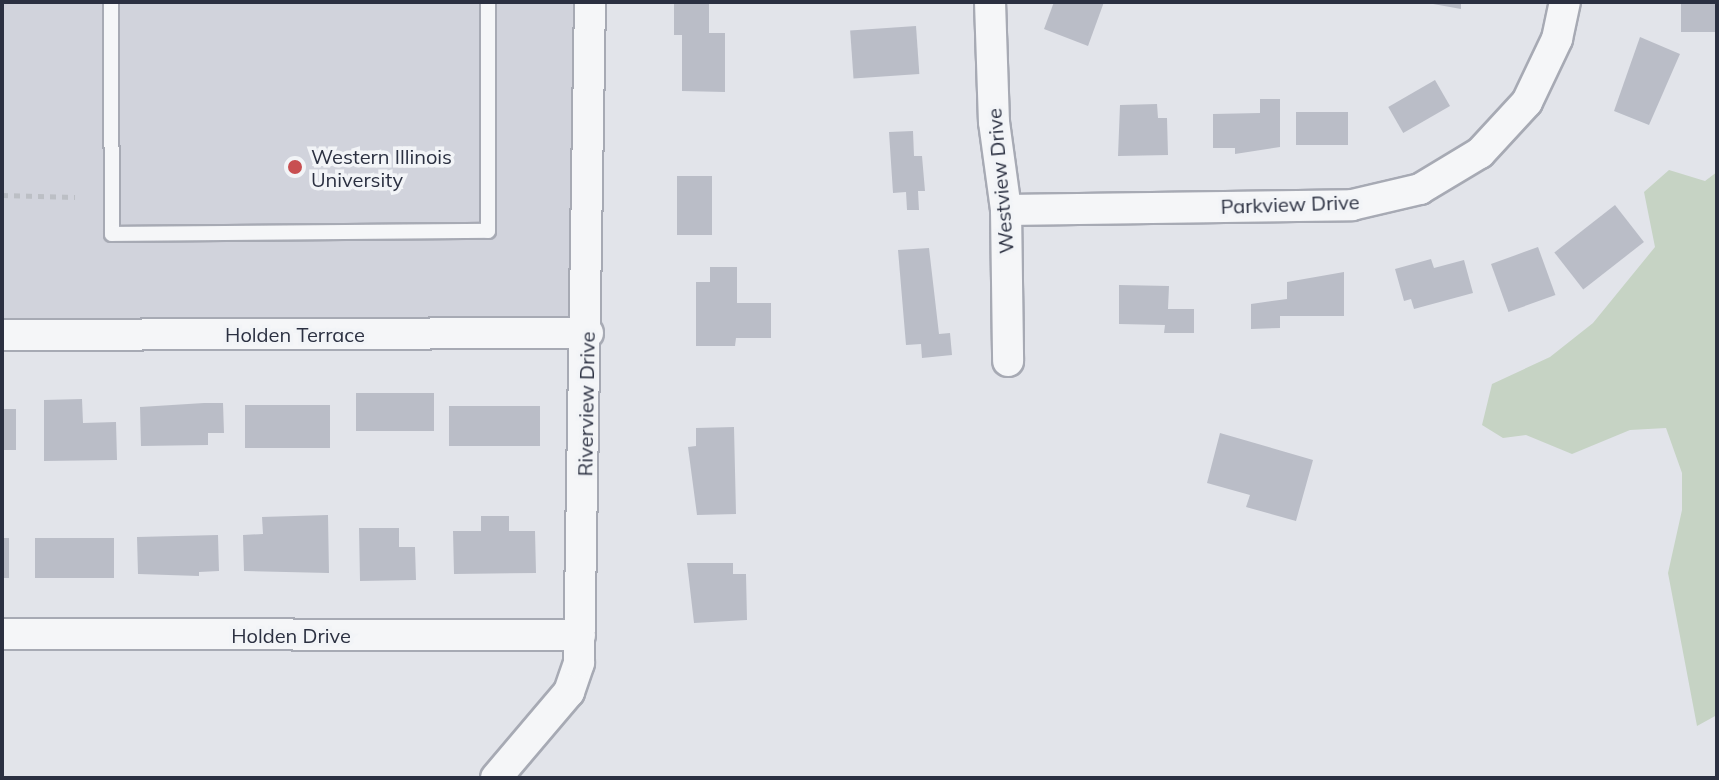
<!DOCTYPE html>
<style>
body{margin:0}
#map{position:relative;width:1719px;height:780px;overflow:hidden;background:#e2e4ea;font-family:Mulish,sans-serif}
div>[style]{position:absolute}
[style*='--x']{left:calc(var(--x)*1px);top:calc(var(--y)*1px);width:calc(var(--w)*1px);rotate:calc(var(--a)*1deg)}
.built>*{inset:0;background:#d1d3dc;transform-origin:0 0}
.green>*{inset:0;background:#c6d3c4}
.building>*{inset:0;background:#babdc7;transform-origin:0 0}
.path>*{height:5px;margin-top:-2.5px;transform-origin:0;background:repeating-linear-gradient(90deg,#bcbfc5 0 6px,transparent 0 12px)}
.roads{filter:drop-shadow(2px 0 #a7aab4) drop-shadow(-2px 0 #a7aab4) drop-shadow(0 2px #a7aab4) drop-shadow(0 -2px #a7aab4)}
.lane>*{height:14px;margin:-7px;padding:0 7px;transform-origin:7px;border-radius:7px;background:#f5f6f8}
.street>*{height:30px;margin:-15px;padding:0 15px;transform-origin:15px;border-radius:15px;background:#f5f6f8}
.dots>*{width:22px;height:22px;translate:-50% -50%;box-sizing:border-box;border:4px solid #f2f4f7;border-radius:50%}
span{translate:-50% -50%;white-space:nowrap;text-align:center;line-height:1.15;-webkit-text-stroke:7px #f2f4f7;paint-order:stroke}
.poi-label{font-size:20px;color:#2b3041}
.left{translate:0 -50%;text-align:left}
.street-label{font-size:20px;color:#2b3041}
.frame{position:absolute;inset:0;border:4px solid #2b3041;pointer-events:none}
</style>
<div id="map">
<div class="built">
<i style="left:2px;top:2px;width:588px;height:335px"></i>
</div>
<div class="green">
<i style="clip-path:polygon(1669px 170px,1705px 181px,1717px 172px,1717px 715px,1697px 726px,1668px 573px,1682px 510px,1682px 473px,1666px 428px,1630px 430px,1572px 454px,1526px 435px,1503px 438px,1482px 425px,1492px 384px,1550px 357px,1593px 323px,1655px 247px,1644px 192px)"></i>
</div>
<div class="building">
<i style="clip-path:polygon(674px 2px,709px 2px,709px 33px,725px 33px,725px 92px,682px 91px,682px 35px,674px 35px)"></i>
<i style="clip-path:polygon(1054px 2px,1104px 2px,1088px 46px,1044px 29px)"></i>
<i style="clip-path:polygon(1422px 2px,1461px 2px,1461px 9px)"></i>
<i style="left:1681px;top:2px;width:34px;height:30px"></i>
<i style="left:916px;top:26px;width:48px;height:66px;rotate:86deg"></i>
<i style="clip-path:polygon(1640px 37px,1680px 54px,1649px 125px,1614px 111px)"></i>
<i style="left:1435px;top:80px;width:30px;height:54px;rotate:60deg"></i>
<i style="clip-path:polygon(1260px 99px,1280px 99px,1280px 147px,1235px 154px,1235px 148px,1213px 148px,1213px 114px,1260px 113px)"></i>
<i style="clip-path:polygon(1157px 104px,1158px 118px,1167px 118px,1168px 155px,1118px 156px,1120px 105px)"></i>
<i style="left:1296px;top:112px;width:52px;height:33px"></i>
<i style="clip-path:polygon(913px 131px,914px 156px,922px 156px,925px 191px,918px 191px,919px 210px,907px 210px,906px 192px,893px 193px,889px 132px)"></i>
<i style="left:677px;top:176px;width:35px;height:59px"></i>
<i style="left:1615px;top:205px;width:47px;height:77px;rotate:52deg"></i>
<i style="left:1538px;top:247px;width:51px;height:50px;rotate:70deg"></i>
<i style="clip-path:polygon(929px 248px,939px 334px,950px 333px,952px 355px,922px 358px,921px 344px,906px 345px,898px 250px)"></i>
<i style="clip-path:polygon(1431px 259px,1434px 268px,1464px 260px,1473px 293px,1414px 309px,1411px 299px,1404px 301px,1395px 269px)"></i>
<i style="clip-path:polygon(710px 267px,737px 267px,737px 303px,771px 303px,771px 338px,736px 338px,735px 346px,696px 346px,696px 282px,710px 282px)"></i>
<i style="clip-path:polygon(1344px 272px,1344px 316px,1280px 316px,1280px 328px,1251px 329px,1251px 304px,1287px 299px,1287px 282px)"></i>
<i style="clip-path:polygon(1119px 285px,1169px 286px,1168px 309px,1194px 309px,1194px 333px,1164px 333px,1165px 325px,1119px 324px)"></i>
<i style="left:434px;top:393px;width:38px;height:78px;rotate:90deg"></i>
<i style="clip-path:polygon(82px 399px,83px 423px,116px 422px,117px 460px,44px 461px,44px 400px)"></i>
<i style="clip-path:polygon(204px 403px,223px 403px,224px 433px,208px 433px,208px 445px,141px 446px,140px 407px)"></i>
<i style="left:245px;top:405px;width:85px;height:43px"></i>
<i style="left:449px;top:406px;width:91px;height:40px"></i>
<i style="left:2px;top:409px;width:14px;height:41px"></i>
<i style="clip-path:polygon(734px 427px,736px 514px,697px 515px,688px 447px,696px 446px,696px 428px)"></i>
<i style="clip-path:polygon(1220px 433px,1313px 460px,1296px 521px,1246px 507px,1250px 495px,1207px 483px)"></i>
<i style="clip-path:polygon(328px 515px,329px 573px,244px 571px,243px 535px,263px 534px,262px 517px)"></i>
<i style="clip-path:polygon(481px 516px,509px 516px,509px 531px,535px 531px,536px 573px,454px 574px,453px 531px,481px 531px)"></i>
<i style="clip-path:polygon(359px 528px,399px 528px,399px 547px,415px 547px,416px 580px,360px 581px)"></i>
<i style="clip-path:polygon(218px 535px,219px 571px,199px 572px,199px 576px,138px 574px,137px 537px)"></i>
<i style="left:2px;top:538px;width:7px;height:40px"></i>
<i style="left:114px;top:538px;width:40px;height:79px;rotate:90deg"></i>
<i style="clip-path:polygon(687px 563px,733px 563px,733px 574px,746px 574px,747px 620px,694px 623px)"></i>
</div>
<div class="path">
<i style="--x:2;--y:195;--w:73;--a:1.6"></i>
</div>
<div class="roads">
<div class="lane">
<i style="--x:111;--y:2;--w:232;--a:89.8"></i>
<i style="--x:112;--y:234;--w:376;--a:-0.5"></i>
<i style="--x:488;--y:231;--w:229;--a:-90"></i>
</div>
<div class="street">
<i style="--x:990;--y:2;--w:120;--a:88.1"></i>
<i style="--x:994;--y:122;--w:89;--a:82.2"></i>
<i style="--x:1006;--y:210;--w:151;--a:89.2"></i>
<i style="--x:1006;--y:210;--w:346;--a:-0.8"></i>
<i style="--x:1352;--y:205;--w:70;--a:-13.2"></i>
<i style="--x:1420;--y:189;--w:70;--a:-31"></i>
<i style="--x:1480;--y:153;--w:69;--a:-47.3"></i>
<i style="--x:1527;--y:102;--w:70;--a:-64.5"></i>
<i style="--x:1557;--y:39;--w:38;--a:-78"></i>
<i style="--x:2;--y:335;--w:586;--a:-0.2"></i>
<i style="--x:2;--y:634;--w:578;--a:0.1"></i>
<i style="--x:496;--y:778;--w:113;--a:-49.7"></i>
<i style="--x:569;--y:692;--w:31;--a:-71"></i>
<i style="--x:579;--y:663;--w:661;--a:-89.05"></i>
</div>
</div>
<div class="dots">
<i style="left:295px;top:167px;background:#c84f51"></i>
</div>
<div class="poi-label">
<span class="left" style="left:311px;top:168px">Western Illinois<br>University</span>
</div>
<div class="street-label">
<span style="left:1000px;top:181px;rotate:-95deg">Westview Drive</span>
<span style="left:1290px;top:204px;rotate:-2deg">Parkview Drive</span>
<span style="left:295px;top:334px">Holden Terrace</span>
<span style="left:586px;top:404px;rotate:-89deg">Riverview Drive</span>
<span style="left:291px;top:635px">Holden Drive</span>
</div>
<div class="frame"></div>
</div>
